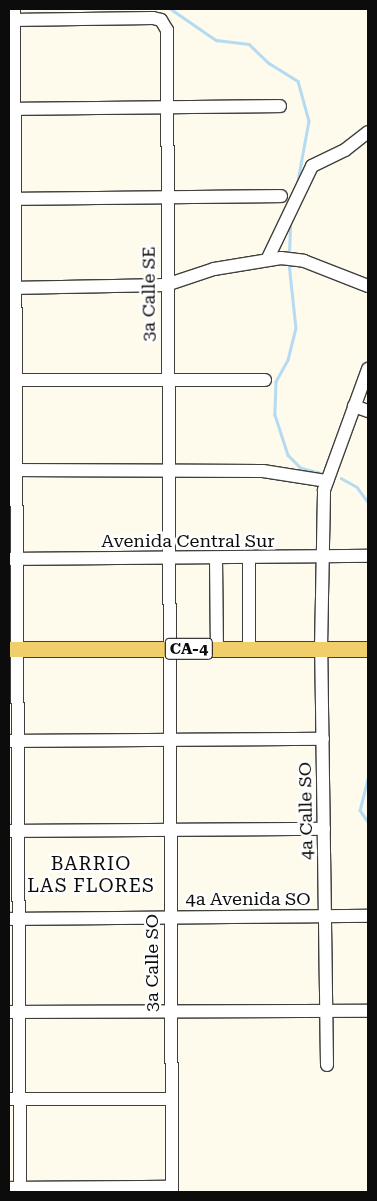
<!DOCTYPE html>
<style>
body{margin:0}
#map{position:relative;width:377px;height:1201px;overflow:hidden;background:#fefaec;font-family:"Roboto Serif",serif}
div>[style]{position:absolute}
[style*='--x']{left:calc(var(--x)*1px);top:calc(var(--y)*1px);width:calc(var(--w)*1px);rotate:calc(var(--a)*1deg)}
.stream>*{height:2.5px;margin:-1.25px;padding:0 1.25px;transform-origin:1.25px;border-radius:1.25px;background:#b4dbf2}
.roads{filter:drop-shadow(1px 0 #3f3f3f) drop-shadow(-1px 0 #3f3f3f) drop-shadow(0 1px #3f3f3f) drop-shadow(0 -1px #3f3f3f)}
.minor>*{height:12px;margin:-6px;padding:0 6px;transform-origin:6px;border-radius:6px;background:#fff}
.major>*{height:15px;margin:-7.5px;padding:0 7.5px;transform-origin:7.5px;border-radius:7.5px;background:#f0ce6a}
span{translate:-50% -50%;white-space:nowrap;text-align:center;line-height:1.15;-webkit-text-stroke:5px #fff;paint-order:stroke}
.shield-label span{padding:1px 4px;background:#fff;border:1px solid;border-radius:4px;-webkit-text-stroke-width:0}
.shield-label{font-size:16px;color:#0c0c0c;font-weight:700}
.street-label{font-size:18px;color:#0c0c0c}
.neighbourhood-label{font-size:19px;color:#0c0c0c;letter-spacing:1px}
.frame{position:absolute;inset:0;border:10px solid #0c0c0c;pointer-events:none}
</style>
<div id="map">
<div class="stream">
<i style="--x:171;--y:9;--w:55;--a:34.6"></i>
<i style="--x:216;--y:40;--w:33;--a:7"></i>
<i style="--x:249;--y:44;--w:28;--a:44"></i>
<i style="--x:269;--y:63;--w:34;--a:32"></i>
<i style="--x:298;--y:81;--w:41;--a:74.6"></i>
<i style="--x:309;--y:121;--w:61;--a:100.4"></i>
<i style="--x:289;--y:255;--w:31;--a:-88"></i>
<i style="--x:289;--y:263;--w:65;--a:83.9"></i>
<i style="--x:296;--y:328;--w:33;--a:104"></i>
<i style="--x:288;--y:360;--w:25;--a:119"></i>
<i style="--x:276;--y:382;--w:33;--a:92"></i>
<i style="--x:275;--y:415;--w:42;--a:72"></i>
<i style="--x:288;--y:455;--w:18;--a:45"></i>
<i style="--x:301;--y:468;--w:21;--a:14"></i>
<i style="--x:341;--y:478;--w:18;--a:29"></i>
<i style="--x:357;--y:487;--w:19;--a:54"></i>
<i style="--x:368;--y:779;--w:32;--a:104"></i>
<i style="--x:360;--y:810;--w:14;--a:56"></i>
</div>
<div class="roads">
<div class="minor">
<i style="--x:14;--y:9;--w:1183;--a:89.71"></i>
<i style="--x:9;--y:20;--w:144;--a:-0.8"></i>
<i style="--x:153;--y:18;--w:8;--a:14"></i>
<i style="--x:161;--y:20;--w:12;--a:59"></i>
<i style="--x:167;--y:30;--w:1162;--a:89.75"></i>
<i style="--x:9;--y:109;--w:271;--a:-0.6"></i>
<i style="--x:9;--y:199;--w:272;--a:-0.6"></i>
<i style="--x:268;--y:258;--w:102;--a:-64.4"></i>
<i style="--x:312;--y:166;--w:37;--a:-26"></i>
<i style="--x:345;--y:150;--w:29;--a:-38"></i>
<i style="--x:9;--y:288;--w:157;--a:-1.1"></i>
<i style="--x:166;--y:285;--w:51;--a:-18.4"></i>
<i style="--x:214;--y:269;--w:68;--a:-9.3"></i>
<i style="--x:281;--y:258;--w:23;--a:7"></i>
<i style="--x:304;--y:261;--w:69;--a:21.3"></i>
<i style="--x:10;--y:380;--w:255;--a:0"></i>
<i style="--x:354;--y:406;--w:15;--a:20"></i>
<i style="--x:9;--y:470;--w:254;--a:0.2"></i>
<i style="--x:263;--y:471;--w:65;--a:8.9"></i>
<i style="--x:216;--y:558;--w:91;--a:89.4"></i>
<i style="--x:249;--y:558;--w:91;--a:90"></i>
<i style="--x:9;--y:559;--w:359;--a:-0.5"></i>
<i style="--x:9;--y:741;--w:314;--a:-0.4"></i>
<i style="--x:9;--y:831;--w:315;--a:-0.4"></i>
<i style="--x:9;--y:919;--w:359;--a:-0.5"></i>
<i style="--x:9;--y:1012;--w:359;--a:-0.2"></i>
<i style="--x:327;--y:1065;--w:416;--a:-90.8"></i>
<i style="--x:321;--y:649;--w:159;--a:-88.9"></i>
<i style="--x:324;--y:490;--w:129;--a:-70"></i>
<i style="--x:9;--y:1099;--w:161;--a:0"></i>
<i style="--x:9;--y:1188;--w:161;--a:-0.4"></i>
</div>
<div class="major">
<i style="--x:9;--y:649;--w:359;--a:0"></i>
</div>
</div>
<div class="shield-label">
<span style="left:189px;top:649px">CA-4</span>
</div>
<div class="street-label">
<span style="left:149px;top:294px;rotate:-90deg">3a Calle SE</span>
<span style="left:188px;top:541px">Avenida Central Sur</span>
<span style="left:306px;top:811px;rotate:-91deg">4a Calle SO</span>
<span style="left:248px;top:899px">4a Avenida SO</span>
<span style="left:152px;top:963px;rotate:-90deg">3a Calle SO</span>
</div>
<div class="neighbourhood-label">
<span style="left:91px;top:875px">BARRIO<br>LAS FLORES</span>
</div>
<div class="frame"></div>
</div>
